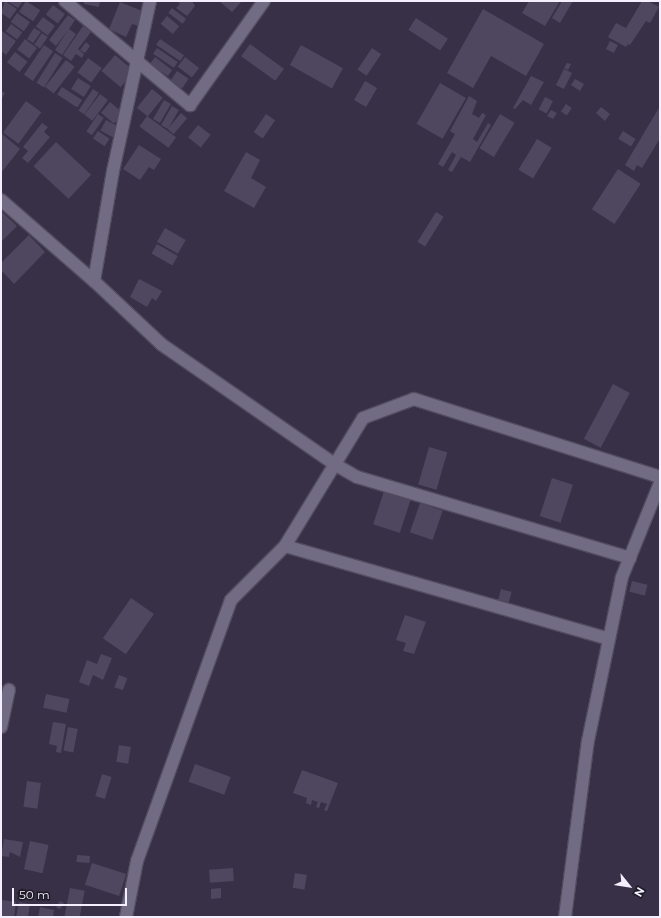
<!DOCTYPE html>
<style>
body{margin:0}
#map{position:relative;width:661px;height:918px;overflow:hidden;background:#373046;font-family:Montserrat,sans-serif}
div>[style]{position:absolute}
[style*='--x']{left:calc(var(--x)*1px);top:calc(var(--y)*1px);width:calc(var(--w)*1px);rotate:calc(var(--a)*1deg)}
.building>*{inset:0;background:#4e475f;transform-origin:0 0}
.roads{filter:drop-shadow(1px 0 #514c5e) drop-shadow(-1px 0 #514c5e) drop-shadow(0 1px #514c5e) drop-shadow(0 -1px #514c5e)}
.street>*{height:12px;margin:-6px;padding:0 6px;transform-origin:6px;border-radius:6px;background:#726b84}
span{translate:-50% -50%;white-space:nowrap;text-align:center;line-height:1.15;-webkit-text-stroke:3px #1d1a24;paint-order:stroke}
.frame{position:absolute;inset:0;border:2px solid #f3effe;pointer-events:none}
.north{position:absolute;left:609px;top:866px;width:40px;height:40px;-webkit-text-stroke:3px #1d1a24;paint-order:stroke;rotate:120deg;font-size:11px;font-weight:700;line-height:16px;text-align:center;color:#f3effe}
.north::after{content:'';display:block;margin:auto;width:14px;height:18px;background:#f3effe;clip-path:polygon(50% 0,100% 100%,50% 72%,0 100%)}
.scale{position:absolute;left:12px;top:888px;width:115px;height:18px;box-sizing:border-box;border:2px solid #f3effe;border-top:0;padding-left:5px;font-size:12px;line-height:14px;white-space:nowrap;color:#f3effe;-webkit-text-stroke:3px #1d1a24;paint-order:stroke}
</style>
<div id="map">
<div class="building">
<i style="clip-path:polygon(5px 1px,17px 9px,10px 19px,1px 13px)"></i>
<i style="clip-path:polygon(7px 1px,23px 1px,18px 8px)"></i>
<i style="left:26px;top:1px;width:17px;height:13px;rotate:33deg"></i>
<i style="clip-path:polygon(84px 1px,100px 1px,99px 7px,84px 4px)"></i>
<i style="clip-path:polygon(177px 1px,192px 1px,195px 6px,187px 16px,176px 8px,180px 4px)"></i>
<i style="clip-path:polygon(219px 1px,242px 1px,232px 12px)"></i>
<i style="clip-path:polygon(529px 1px,560px 1px,545px 26px,522px 13px)"></i>
<i style="clip-path:polygon(562px 1px,573px 1px,560px 23px,552px 18px)"></i>
<i style="clip-path:polygon(642px 1px,648px 1px,659px 7px,650px 23px,646px 21px,630px 45px,628px 44px,626px 47px,608px 37px,616px 23px,626px 28px)"></i>
<i style="clip-path:polygon(120px 2px,145px 12px,139px 26px,132px 24px,126px 37px,109px 29px)"></i>
<i style="left:53px;top:5px;width:15px;height:12px;rotate:37deg"></i>
<i style="left:172px;top:8px;width:18px;height:6px;rotate:38deg"></i>
<i style="clip-path:polygon(483px 9px,544px 44px,526px 76px,491px 56px,473px 88px,447px 73px)"></i>
<i style="left:17px;top:13px;width:16px;height:11px;rotate:35deg"></i>
<i style="clip-path:polygon(68px 15px,75px 20px,69px 29px,76px 34px,62px 55px,55px 50px,68px 30px,56px 46px,49px 40px)"></i>
<i style="left:167px;top:16px;width:16px;height:10px;rotate:40deg"></i>
<i style="left:43px;top:17px;width:15px;height:12px;rotate:37deg"></i>
<i style="left:416px;top:18px;width:38px;height:14px;rotate:33deg"></i>
<i style="left:11px;top:24px;width:14px;height:9px;rotate:36deg"></i>
<i style="clip-path:polygon(83px 26px,91px 32px,78px 49px,84px 54px,82px 58px,76px 54px,71px 61px,63px 55px)"></i>
<i style="clip-path:polygon(34px 28px,41px 32px,33px 43px,27px 39px)"></i>
<i style="clip-path:polygon(2px 31px,16px 41px,6px 55px,1px 51px)"></i>
<i style="left:42px;top:33px;width:7px;height:14px;rotate:34deg"></i>
<i style="left:25px;top:39px;width:15px;height:13px;rotate:37deg"></i>
<i style="left:160px;top:39px;width:29px;height:7px;rotate:34deg"></i>
<i style="left:610px;top:41px;width:9px;height:9px;rotate:27deg"></i>
<i style="clip-path:polygon(86px 42px,90px 46px,85px 53px,80px 50px)"></i>
<i style="left:250px;top:44px;width:42px;height:15px;rotate:36deg"></i>
<i style="left:44px;top:45px;width:11px;height:36px;rotate:34deg"></i>
<i style="left:301px;top:45px;width:48px;height:23px;rotate:29deg"></i>
<i style="left:157px;top:48px;width:25px;height:7px;rotate:34deg"></i>
<i style="left:372px;top:48px;width:11px;height:26px;rotate:34deg"></i>
<i style="left:15px;top:52px;width:16px;height:13px;rotate:38deg"></i>
<i style="left:55px;top:53px;width:9px;height:35px;rotate:32deg"></i>
<i style="left:115px;top:55px;width:25px;height:21px;rotate:40deg"></i>
<i style="clip-path:polygon(155px 57px,172px 70px,168px 76px,150px 64px)"></i>
<i style="left:185px;top:57px;width:18px;height:12px;rotate:38deg"></i>
<i style="left:88px;top:58px;width:17px;height:18px;rotate:36deg"></i>
<i style="left:66px;top:60px;width:11px;height:34px;rotate:38deg"></i>
<i style="clip-path:polygon(567px 63px,571px 64px,568px 70px,564px 68px)"></i>
<i style="left:564px;top:69px;width:9px;height:18px;rotate:27deg"></i>
<i style="left:177px;top:71px;width:14px;height:12px;rotate:34deg"></i>
<i style="clip-path:polygon(531px 76px,544px 82px,531px 105px,523px 100px,515px 109px,513px 108px)"></i>
<i style="left:78px;top:78px;width:15px;height:13px;rotate:32deg"></i>
<i style="clip-path:polygon(575px 79px,584px 84px,580px 91px,571px 85px)"></i>
<i style="left:365px;top:81px;width:14px;height:22px;rotate:30deg"></i>
<i style="left:440px;top:83px;width:30px;height:47px;rotate:30deg"></i>
<i style="left:62px;top:87px;width:24px;height:9px;rotate:33deg"></i>
<i style="left:93px;top:89px;width:7px;height:26px;rotate:34deg"></i>
<i style="left:152px;top:89px;width:14px;height:24px;rotate:39deg"></i>
<i style="clip-path:polygon(1px 91px,5px 93px,1px 100px)"></i>
<i style="left:100px;top:94px;width:10px;height:26px;rotate:37deg"></i>
<i style="clip-path:polygon(469px 96px,477px 101px,472px 114px,479px 118px,482px 113px,486px 115px,473px 139px,477px 142px,488px 123px,491px 125px,470px 162px,461px 157px,452px 172px,448px 170px,456px 155px,452px 152px,443px 167px,438px 164px,455px 134px,450px 131px)"></i>
<i style="left:545px;top:97px;width:9px;height:14px;rotate:27deg"></i>
<i style="left:164px;top:100px;width:8px;height:22px;rotate:30deg"></i>
<i style="left:26px;top:101px;width:19px;height:39px;rotate:36deg"></i>
<i style="left:110px;top:102px;width:17px;height:14px;rotate:40deg"></i>
<i style="left:566px;top:104px;width:7px;height:9px;rotate:34deg"></i>
<i style="left:172px;top:106px;width:8px;height:22px;rotate:30deg"></i>
<i style="clip-path:polygon(660px 106px,659px 140px,642px 168px,637px 165px,634px 171px,625px 165px)"></i>
<i style="clip-path:polygon(601px 107px,610px 114px,605px 121px,596px 113px)"></i>
<i style="clip-path:polygon(551px 110px,557px 113px,553px 119px,547px 116px)"></i>
<i style="left:181px;top:113px;width:8px;height:21px;rotate:40deg"></i>
<i style="left:98px;top:114px;width:7px;height:21px;rotate:34deg"></i>
<i style="left:266px;top:114px;width:11px;height:22px;rotate:34deg"></i>
<i style="left:500px;top:114px;width:17px;height:40px;rotate:31deg"></i>
<i style="left:147px;top:116px;width:36px;height:13px;rotate:36deg"></i>
<i style="left:106px;top:120px;width:15px;height:12px;rotate:28deg"></i>
<i style="clip-path:polygon(42px 123px,48px 127px,44px 132px,50px 137px,28px 163px,22px 158px,28px 151px,23px 147px)"></i>
<i style="left:198px;top:125px;width:16px;height:16px;rotate:38deg"></i>
<i style="left:98px;top:131px;width:14px;height:9px;rotate:34deg"></i>
<i style="left:623px;top:131px;width:15px;height:9px;rotate:32deg"></i>
<i style="clip-path:polygon(1px 133px,20px 149px,1px 173px)"></i>
<i style="left:537px;top:139px;width:17px;height:36px;rotate:31deg"></i>
<i style="left:56px;top:142px;width:48px;height:33px;rotate:43deg"></i>
<i style="clip-path:polygon(139px 145px,161px 159px,154px 170px,149px 167px,140px 180px,123px 169px)"></i>
<i style="clip-path:polygon(246px 152px,260px 160px,251px 178px,266px 187px,254px 208px,224px 191px)"></i>
<i style="left:618px;top:169px;width:27px;height:48px;rotate:33deg"></i>
<i style="clip-path:polygon(1px 211px,17px 226px,1px 242px)"></i>
<i style="left:436px;top:212px;width:9px;height:35px;rotate:32deg"></i>
<i style="left:165px;top:228px;width:24px;height:16px;rotate:30deg"></i>
<i style="clip-path:polygon(29px 235px,45px 252px,14px 284px,1px 270px,1px 263px)"></i>
<i style="left:157px;top:244px;width:24px;height:11px;rotate:30deg"></i>
<i style="clip-path:polygon(139px 279px,162px 291px,156px 301px,152px 298px,147px 307px,130px 297px)"></i>
<i style="left:613px;top:384px;width:19px;height:62px;rotate:28deg"></i>
<i style="left:429px;top:447px;width:19px;height:39px;rotate:16deg"></i>
<i style="left:552px;top:478px;width:22px;height:40px;rotate:18deg"></i>
<i style="left:384px;top:491px;width:28px;height:35px;rotate:18deg"></i>
<i style="left:420px;top:503px;width:24px;height:31px;rotate:19deg"></i>
<i style="left:632px;top:581px;width:16px;height:11px;rotate:14deg"></i>
<i style="left:501px;top:589px;width:11px;height:11px;rotate:15deg"></i>
<i style="left:131px;top:598px;width:28px;height:49px;rotate:35deg"></i>
<i style="clip-path:polygon(405px 615px,426px 622px,414px 654px,403px 651px,406px 643px,396px 640px)"></i>
<i style="clip-path:polygon(101px 654px,112px 658px,103px 680px,93px 675px,89px 686px,79px 682px,87px 660px,97px 664px)"></i>
<i style="left:119px;top:675px;width:9px;height:13px;rotate:21deg"></i>
<i style="left:46px;top:694px;width:24px;height:14px;rotate:12deg"></i>
<i style="clip-path:polygon(53px 722px,66px 724px,61px 753px,56px 752px,57px 746px,49px 744px)"></i>
<i style="left:68px;top:727px;width:10px;height:24px;rotate:11deg"></i>
<i style="left:119px;top:745px;width:12px;height:17px;rotate:9deg"></i>
<i style="left:195px;top:764px;width:38px;height:19px;rotate:20deg"></i>
<i style="clip-path:polygon(302px 770px,338px 783px,327px 811px,324px 810px,327px 804px,321px 802px,319px 808px,316px 807px,318px 802px,312px 800px,311px 805px,306px 803px,307px 798px,293px 793px)"></i>
<i style="left:102px;top:774px;width:10px;height:23px;rotate:17deg"></i>
<i style="left:27px;top:781px;width:14px;height:26px;rotate:8deg"></i>
<i style="clip-path:polygon(4px 839px,23px 842px,20px 857px,10px 852px,9px 857px,1px 856px)"></i>
<i style="left:30px;top:841px;width:19px;height:29px;rotate:12deg"></i>
<i style="left:77px;top:855px;width:13px;height:7px;rotate:4deg"></i>
<i style="left:92px;top:863px;width:36px;height:23px;rotate:18deg"></i>
<i style="left:233px;top:868px;width:13px;height:24px;rotate:86deg"></i>
<i style="left:295px;top:873px;width:12px;height:15px;rotate:9deg"></i>
<i style="left:70px;top:888px;width:15px;height:29px;rotate:11deg"></i>
<i style="clip-path:polygon(221px 888px,221px 898px,211px 899px,211px 889px)"></i>
<i style="clip-path:polygon(2px 900px,16px 902px,14px 917px,1px 917px)"></i>
<i style="clip-path:polygon(60px 901px,64px 903px,60px 909px,56px 907px)"></i>
<i style="clip-path:polygon(19px 902px,30px 904px,28px 917px,16px 917px)"></i>
<i style="clip-path:polygon(40px 907px,54px 910px,53px 917px,38px 917px)"></i>
</div>
<div class="roads">
<div class="street">
<i style="--x:65;--y:1;--w:163;--a:39.8"></i>
<i style="--x:190;--y:105;--w:128;--a:-54.6"></i>
<i style="--x:1;--y:200;--w:123;--a:41.1"></i>
<i style="--x:94;--y:281;--w:92;--a:43.2"></i>
<i style="--x:161;--y:344;--w:213;--a:34.7"></i>
<i style="--x:336;--y:465;--w:24;--a:30"></i>
<i style="--x:357;--y:477;--w:285;--a:16.5"></i>
<i style="--x:94;--y:281;--w:112;--a:-80.2"></i>
<i style="--x:113;--y:171;--w:174;--a:-77.7"></i>
<i style="--x:285;--y:546;--w:337;--a:16"></i>
<i style="--x:1;--y:727;--w:38;--a:-78"></i>
<i style="--x:126;--y:917;--w:57;--a:-78.9"></i>
<i style="--x:137;--y:861;--w:277;--a:-70.2"></i>
<i style="--x:231;--y:600;--w:76;--a:-45"></i>
<i style="--x:285;--y:546;--w:150;--a:-58.6"></i>
<i style="--x:363;--y:418;--w:54;--a:-20.4"></i>
<i style="--x:414;--y:399;--w:258;--a:17.6"></i>
<i style="--x:565;--y:917;--w:177;--a:-82.6"></i>
<i style="--x:588;--y:741;--w:167;--a:-78.3"></i>
<i style="--x:622;--y:577;--w:101;--a:-68"></i>
</div>
</div>
<div class="frame"></div>
<div class="north">N</div>
<div class="scale">50 m</div>
</div>
